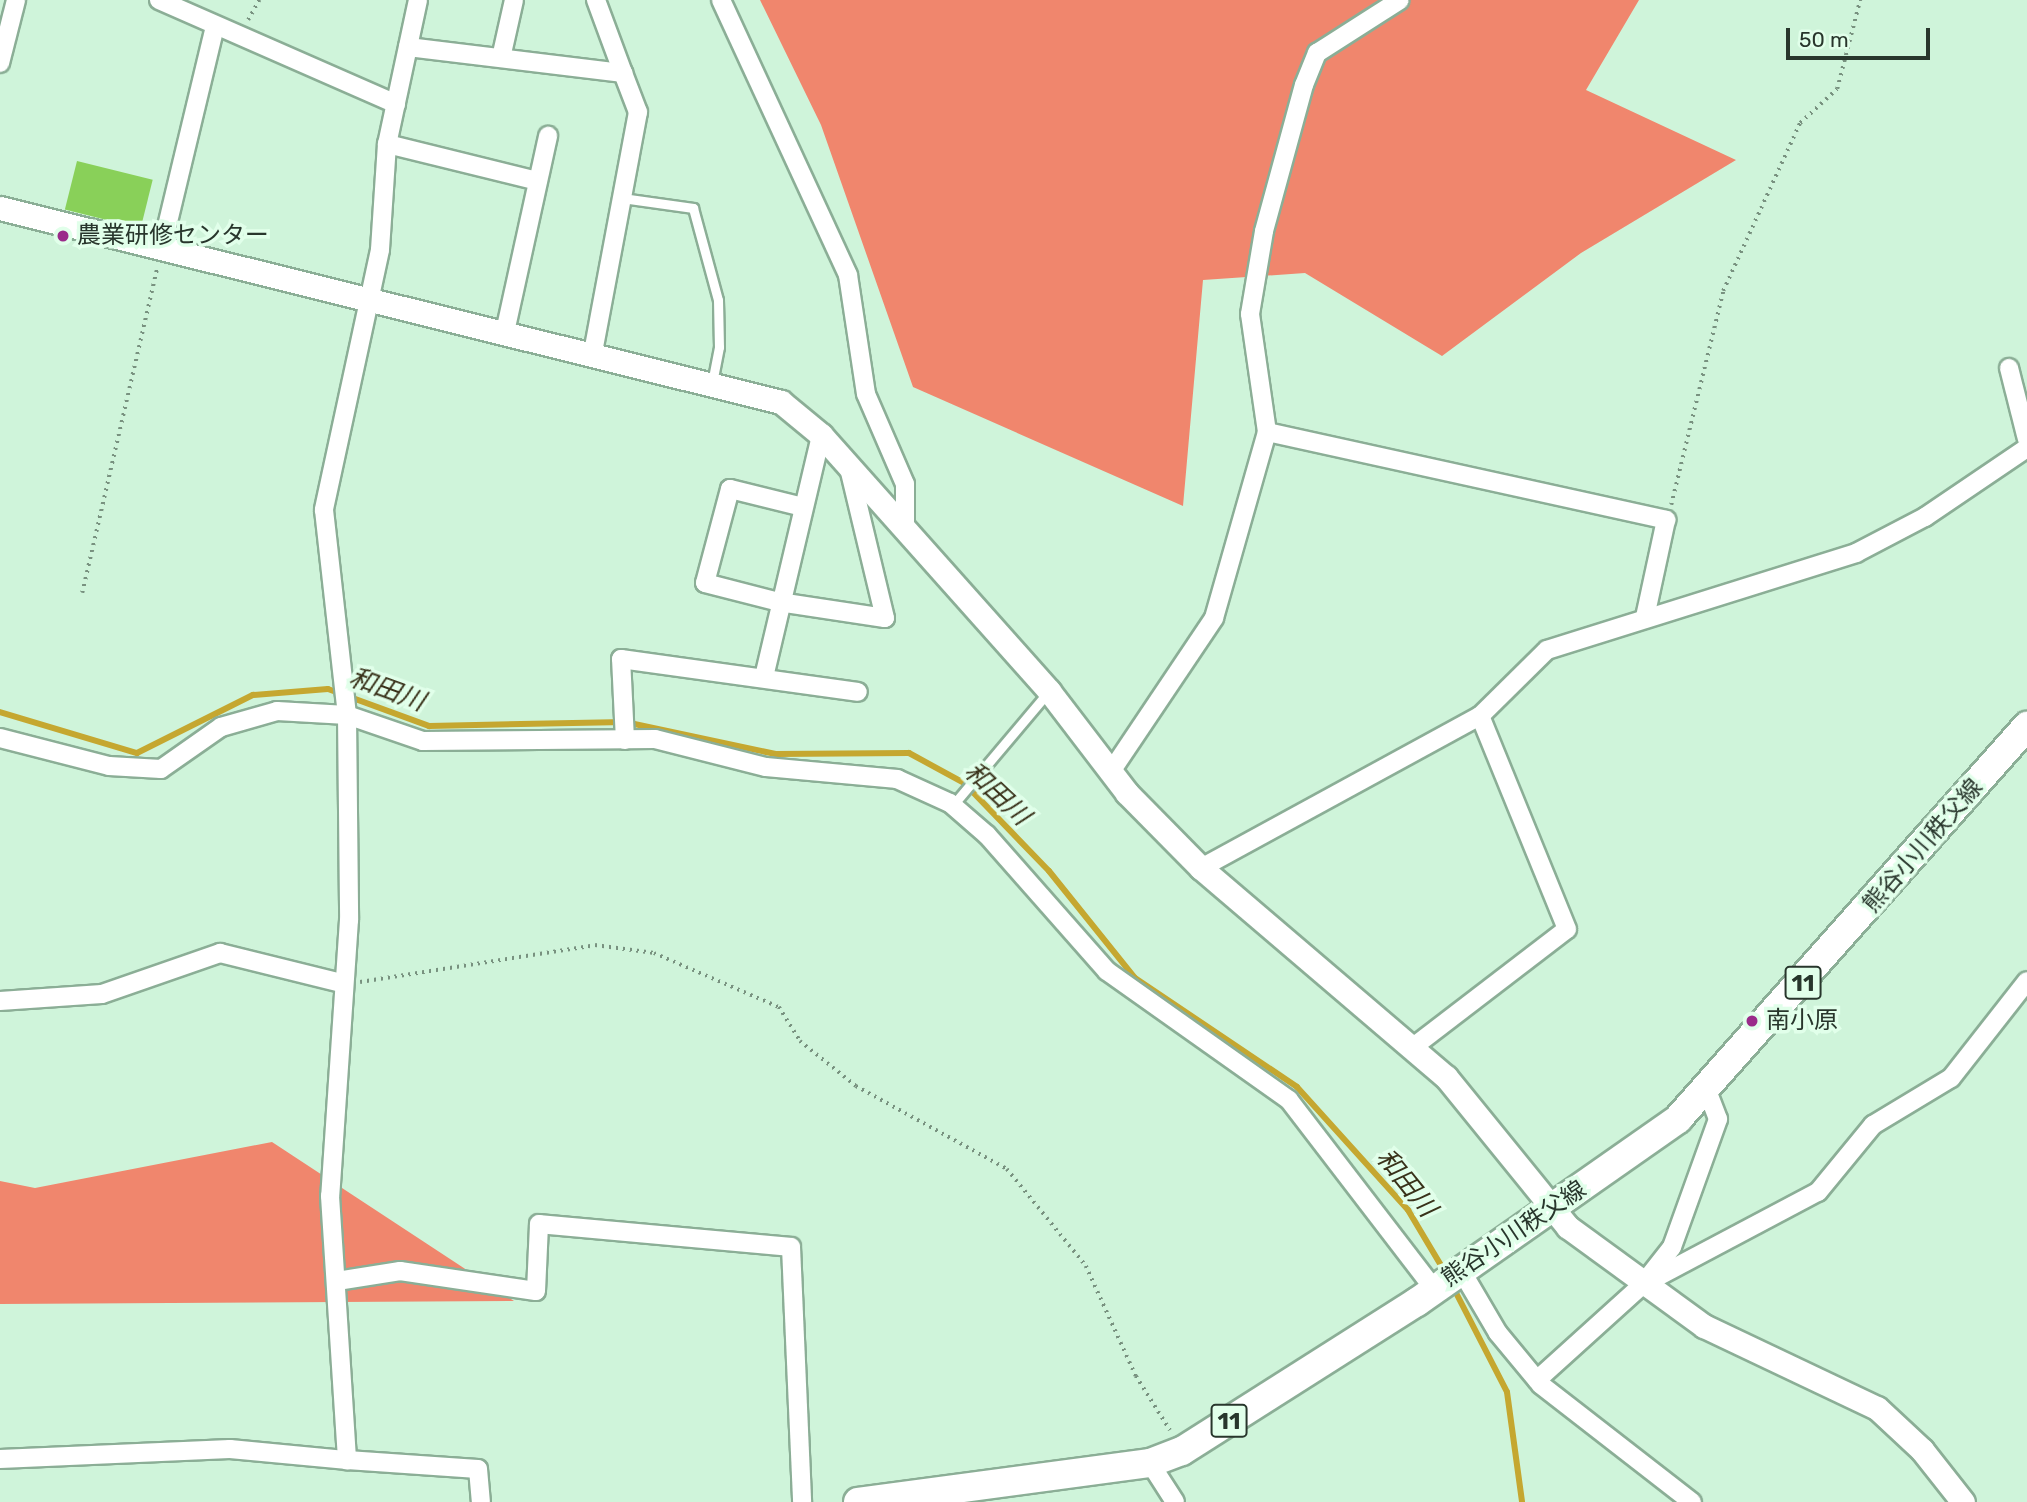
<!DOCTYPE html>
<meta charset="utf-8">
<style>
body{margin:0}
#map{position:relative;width:2027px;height:1502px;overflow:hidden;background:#cff4da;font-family:Rubik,"Noto Sans JP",sans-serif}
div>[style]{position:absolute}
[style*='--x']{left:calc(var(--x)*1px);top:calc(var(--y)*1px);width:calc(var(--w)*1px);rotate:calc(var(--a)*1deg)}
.forest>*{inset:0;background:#f0866d}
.stream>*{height:6px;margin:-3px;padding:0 3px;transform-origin:3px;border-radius:3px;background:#c5a730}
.building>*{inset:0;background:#89d059;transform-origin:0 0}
.path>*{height:3.5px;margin-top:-1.75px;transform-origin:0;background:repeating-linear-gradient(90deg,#78917f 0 2px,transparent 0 7px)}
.roads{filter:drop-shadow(2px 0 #8bae96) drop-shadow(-2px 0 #8bae96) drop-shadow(0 2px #8bae96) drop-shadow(0 -2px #8bae96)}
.service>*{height:9px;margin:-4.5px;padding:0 4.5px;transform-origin:4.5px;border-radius:4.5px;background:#fff}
.minor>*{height:18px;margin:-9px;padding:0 9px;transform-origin:9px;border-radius:9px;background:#fff}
.tertiary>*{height:23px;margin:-11.5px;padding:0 11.5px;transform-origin:11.5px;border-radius:11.5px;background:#fff}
.primary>*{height:28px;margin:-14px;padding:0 14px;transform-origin:14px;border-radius:14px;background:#fff}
.dots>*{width:19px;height:19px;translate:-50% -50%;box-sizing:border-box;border:4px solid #e1ffea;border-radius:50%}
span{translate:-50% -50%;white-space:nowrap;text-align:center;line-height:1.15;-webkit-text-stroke:7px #e1ffea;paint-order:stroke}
.shield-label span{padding:2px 5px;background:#e1ffea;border:2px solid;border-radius:5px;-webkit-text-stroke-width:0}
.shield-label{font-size:23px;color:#28362c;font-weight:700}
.poi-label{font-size:24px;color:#28362c}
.left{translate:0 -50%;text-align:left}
.street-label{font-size:24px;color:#28362c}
.water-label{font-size:26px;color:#39321a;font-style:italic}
.scale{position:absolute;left:1786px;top:28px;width:144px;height:32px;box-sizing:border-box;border:4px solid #28362c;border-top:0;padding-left:9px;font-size:21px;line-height:24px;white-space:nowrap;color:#28362c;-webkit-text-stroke:5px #e1ffea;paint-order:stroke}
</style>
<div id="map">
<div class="forest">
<i style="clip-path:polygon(760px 0,1639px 0,1586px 90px,1736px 160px,1581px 253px,1442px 356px,1305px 273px,1203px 280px,1183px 506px,913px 387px,821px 125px)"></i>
<i style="clip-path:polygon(272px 1142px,514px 1301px,0 1304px,0 1181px,35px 1188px)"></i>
</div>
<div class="stream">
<i style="--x:0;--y:712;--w:143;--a:16.7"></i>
<i style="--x:137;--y:753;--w:130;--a:-26.6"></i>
<i style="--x:253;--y:695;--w:75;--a:-4.6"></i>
<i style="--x:328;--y:689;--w:108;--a:20.1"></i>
<i style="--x:429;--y:726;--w:196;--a:-1.2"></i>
<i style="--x:625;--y:722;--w:154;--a:12"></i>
<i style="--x:776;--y:754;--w:133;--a:-0.4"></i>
<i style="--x:909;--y:753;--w:63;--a:28.6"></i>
<i style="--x:964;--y:783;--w:122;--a:46"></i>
<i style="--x:1049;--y:871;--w:137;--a:51.2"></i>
<i style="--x:1135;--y:978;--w:195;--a:33.9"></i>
<i style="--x:1297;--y:1087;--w:166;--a:47.9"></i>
<i style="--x:1408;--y:1210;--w:72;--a:59.2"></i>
<i style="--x:1452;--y:1285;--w:120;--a:62.8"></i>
<i style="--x:1507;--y:1392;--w:111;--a:82.2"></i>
</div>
<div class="building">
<i style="left:77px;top:161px;width:78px;height:50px;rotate:14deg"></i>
</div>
<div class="path">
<i style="--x:248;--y:20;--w:23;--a:-61"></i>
<i style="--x:1671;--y:505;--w:220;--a:-76.3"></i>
<i style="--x:1723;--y:291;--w:185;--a:-65.4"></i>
<i style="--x:1800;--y:123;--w:50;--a:-42.6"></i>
<i style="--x:1837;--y:89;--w:92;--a:-75.5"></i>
<i style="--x:82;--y:593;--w:333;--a:-77"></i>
<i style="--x:360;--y:982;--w:238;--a:-8.9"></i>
<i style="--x:595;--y:945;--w:60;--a:7.7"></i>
<i style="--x:654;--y:953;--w:136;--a:23.4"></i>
<i style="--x:779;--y:1007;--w:40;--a:58"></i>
<i style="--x:800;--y:1041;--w:72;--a:38.8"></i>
<i style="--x:856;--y:1086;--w:172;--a:28.8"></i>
<i style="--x:1007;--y:1169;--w:125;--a:50.8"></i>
<i style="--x:1086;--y:1266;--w:121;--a:65.6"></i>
<i style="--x:1136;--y:1376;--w:64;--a:57.8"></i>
</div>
<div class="roads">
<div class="service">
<i style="--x:622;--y:198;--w:72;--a:8"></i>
<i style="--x:693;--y:208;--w:95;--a:74.8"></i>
<i style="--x:718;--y:300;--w:47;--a:88.8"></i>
<i style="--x:719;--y:347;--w:36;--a:101"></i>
<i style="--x:953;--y:805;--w:148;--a:-49.9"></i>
</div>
<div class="minor">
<i style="--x:159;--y:0;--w:259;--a:23.7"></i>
<i style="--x:418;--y:0;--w:147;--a:102.1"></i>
<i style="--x:387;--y:144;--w:106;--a:93.8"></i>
<i style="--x:380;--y:250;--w:266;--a:102.2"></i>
<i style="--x:324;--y:510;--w:206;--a:83.6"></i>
<i style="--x:347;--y:715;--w:205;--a:89.4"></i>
<i style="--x:349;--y:920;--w:277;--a:93.9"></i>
<i style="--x:330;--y:1196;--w:265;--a:86.3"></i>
<i style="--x:347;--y:1460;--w:131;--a:3.9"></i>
<i style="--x:478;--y:1469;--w:33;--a:85"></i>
<i style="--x:596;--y:0;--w:78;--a:69.7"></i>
<i style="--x:721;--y:0;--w:303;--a:65.2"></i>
<i style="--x:848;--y:275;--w:120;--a:81.4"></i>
<i style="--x:866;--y:394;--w:98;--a:66.6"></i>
<i style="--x:905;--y:484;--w:46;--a:90"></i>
<i style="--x:408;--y:47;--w:217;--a:6.9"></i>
<i style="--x:623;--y:73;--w:42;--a:69"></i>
<i style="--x:638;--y:112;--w:245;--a:100.6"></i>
<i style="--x:501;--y:58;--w:59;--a:-77.4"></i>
<i style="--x:0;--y:63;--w:65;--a:-75.7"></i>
<i style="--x:387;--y:144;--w:155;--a:13.8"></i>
<i style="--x:162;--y:247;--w:227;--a:-76.5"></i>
<i style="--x:505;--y:332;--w:201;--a:-77.6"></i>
<i style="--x:2009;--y:368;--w:73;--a:75.8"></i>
<i style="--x:1267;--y:432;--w:409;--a:12.4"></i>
<i style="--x:1666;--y:520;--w:99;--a:102.2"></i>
<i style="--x:803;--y:507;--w:75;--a:-166.1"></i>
<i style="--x:730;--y:489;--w:97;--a:104.9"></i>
<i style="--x:705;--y:583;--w:76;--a:14.4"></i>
<i style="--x:779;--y:602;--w:107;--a:8.6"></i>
<i style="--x:885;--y:618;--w:154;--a:-103.5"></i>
<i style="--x:764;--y:677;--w:249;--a:-76.7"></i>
<i style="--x:0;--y:738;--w:113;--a:14.4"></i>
<i style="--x:109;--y:766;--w:52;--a:3.3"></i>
<i style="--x:161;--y:769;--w:73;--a:-35"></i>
<i style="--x:221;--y:727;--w:58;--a:-15.9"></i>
<i style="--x:277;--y:711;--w:70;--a:3.3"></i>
<i style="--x:347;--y:715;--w:80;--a:18.9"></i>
<i style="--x:423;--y:741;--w:232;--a:-0.5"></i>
<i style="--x:655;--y:739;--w:114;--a:14.2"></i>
<i style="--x:766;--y:767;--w:132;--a:5.2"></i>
<i style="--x:897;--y:779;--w:58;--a:24.4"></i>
<i style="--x:950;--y:803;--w:49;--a:40.9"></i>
<i style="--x:987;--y:835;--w:181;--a:48.6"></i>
<i style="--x:1107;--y:971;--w:223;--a:35.3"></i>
<i style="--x:1289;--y:1100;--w:238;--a:52.5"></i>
<i style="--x:625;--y:740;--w:81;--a:-92.8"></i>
<i style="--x:621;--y:659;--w:239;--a:7.9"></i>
<i style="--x:1112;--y:770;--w:183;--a:-56.1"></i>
<i style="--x:1214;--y:618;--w:193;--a:-74.1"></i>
<i style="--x:1267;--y:432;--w:119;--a:-98.2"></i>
<i style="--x:1250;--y:314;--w:84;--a:-80.4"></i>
<i style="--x:1264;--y:231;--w:151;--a:-74.7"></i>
<i style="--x:1304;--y:85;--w:35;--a:-68"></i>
<i style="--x:1317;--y:53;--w:98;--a:-32.6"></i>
<i style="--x:1201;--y:868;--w:318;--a:-28.6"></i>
<i style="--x:1480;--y:716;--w:94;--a:-44.6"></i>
<i style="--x:1547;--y:650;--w:324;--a:-17.4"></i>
<i style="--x:1856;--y:553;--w:78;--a:-27.6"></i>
<i style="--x:1925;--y:517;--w:123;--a:-34.1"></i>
<i style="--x:0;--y:1001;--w:102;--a:-3.9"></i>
<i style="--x:102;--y:994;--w:125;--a:-19.2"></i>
<i style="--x:220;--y:953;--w:125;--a:13.9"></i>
<i style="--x:1412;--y:1048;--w:195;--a:-37.5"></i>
<i style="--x:1567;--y:929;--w:230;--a:-112.2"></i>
<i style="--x:1461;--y:1270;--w:73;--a:59.6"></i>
<i style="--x:1498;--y:1333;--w:67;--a:50.4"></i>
<i style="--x:1541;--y:1385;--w:191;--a:37.8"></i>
<i style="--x:337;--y:1281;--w:64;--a:-9"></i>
<i style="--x:400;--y:1271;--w:137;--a:8.4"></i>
<i style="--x:536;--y:1291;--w:67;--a:-87.4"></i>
<i style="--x:539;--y:1224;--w:253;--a:5.2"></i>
<i style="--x:791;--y:1247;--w:255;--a:87.5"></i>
<i style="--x:1642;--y:1285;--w:199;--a:-27.9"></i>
<i style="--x:1818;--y:1192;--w:87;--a:-50.6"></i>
<i style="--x:1873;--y:1125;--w:91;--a:-31.1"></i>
<i style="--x:1951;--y:1078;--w:123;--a:-51.9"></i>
<i style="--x:1537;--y:1380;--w:142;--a:-42.1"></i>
<i style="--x:1642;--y:1285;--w:48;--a:-51.7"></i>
<i style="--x:1672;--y:1247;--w:136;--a:-70.2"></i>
<i style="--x:1718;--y:1119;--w:30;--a:-111"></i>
<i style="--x:0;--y:1459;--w:230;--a:-2.5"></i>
<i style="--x:230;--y:1449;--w:118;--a:5.4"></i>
<i style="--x:1150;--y:1463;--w:46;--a:57.3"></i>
</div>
<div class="tertiary">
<i style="--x:0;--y:208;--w:805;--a:13.95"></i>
<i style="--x:781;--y:402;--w:52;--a:39.5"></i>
<i style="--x:821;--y:435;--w:343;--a:48.3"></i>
<i style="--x:1049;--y:691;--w:128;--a:52.6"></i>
<i style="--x:1127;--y:793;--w:105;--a:45.4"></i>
<i style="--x:1201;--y:868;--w:322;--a:40.5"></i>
<i style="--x:1446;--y:1077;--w:193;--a:50.9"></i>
<i style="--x:1568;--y:1227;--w:168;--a:36.1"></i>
<i style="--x:1704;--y:1326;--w:191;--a:25.4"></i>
<i style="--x:1877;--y:1408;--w:62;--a:43"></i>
<i style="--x:1922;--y:1450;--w:66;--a:51.7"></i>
</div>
<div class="primary">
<i style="--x:858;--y:1502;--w:295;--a:-7.6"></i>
<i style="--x:1150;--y:1463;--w:34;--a:-21"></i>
<i style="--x:1182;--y:1451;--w:278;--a:-32.4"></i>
<i style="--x:1417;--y:1302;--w:319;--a:-35"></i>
<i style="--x:1678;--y:1119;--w:526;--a:-48.39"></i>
</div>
</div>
<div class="dots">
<i style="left:63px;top:236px;background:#9a2b8a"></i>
<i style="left:1752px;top:1021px;background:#9a2b8a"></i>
</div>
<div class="shield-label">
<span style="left:1803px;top:983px">11</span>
<span style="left:1229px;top:1421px">11</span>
</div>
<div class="poi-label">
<span class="left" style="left:77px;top:236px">農業研修センター</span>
<span class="left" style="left:1766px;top:1021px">南小原</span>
</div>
<div class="street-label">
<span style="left:1923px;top:846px;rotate:-49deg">熊谷小川秩父線</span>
<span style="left:1514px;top:1234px;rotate:-34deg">熊谷小川秩父線</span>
</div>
<div class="water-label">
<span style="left:387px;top:690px;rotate:20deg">和田川</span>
<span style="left:997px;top:794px;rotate:43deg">和田川</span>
<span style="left:1406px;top:1183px;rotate:51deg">和田川</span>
</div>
<div class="scale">50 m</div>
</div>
